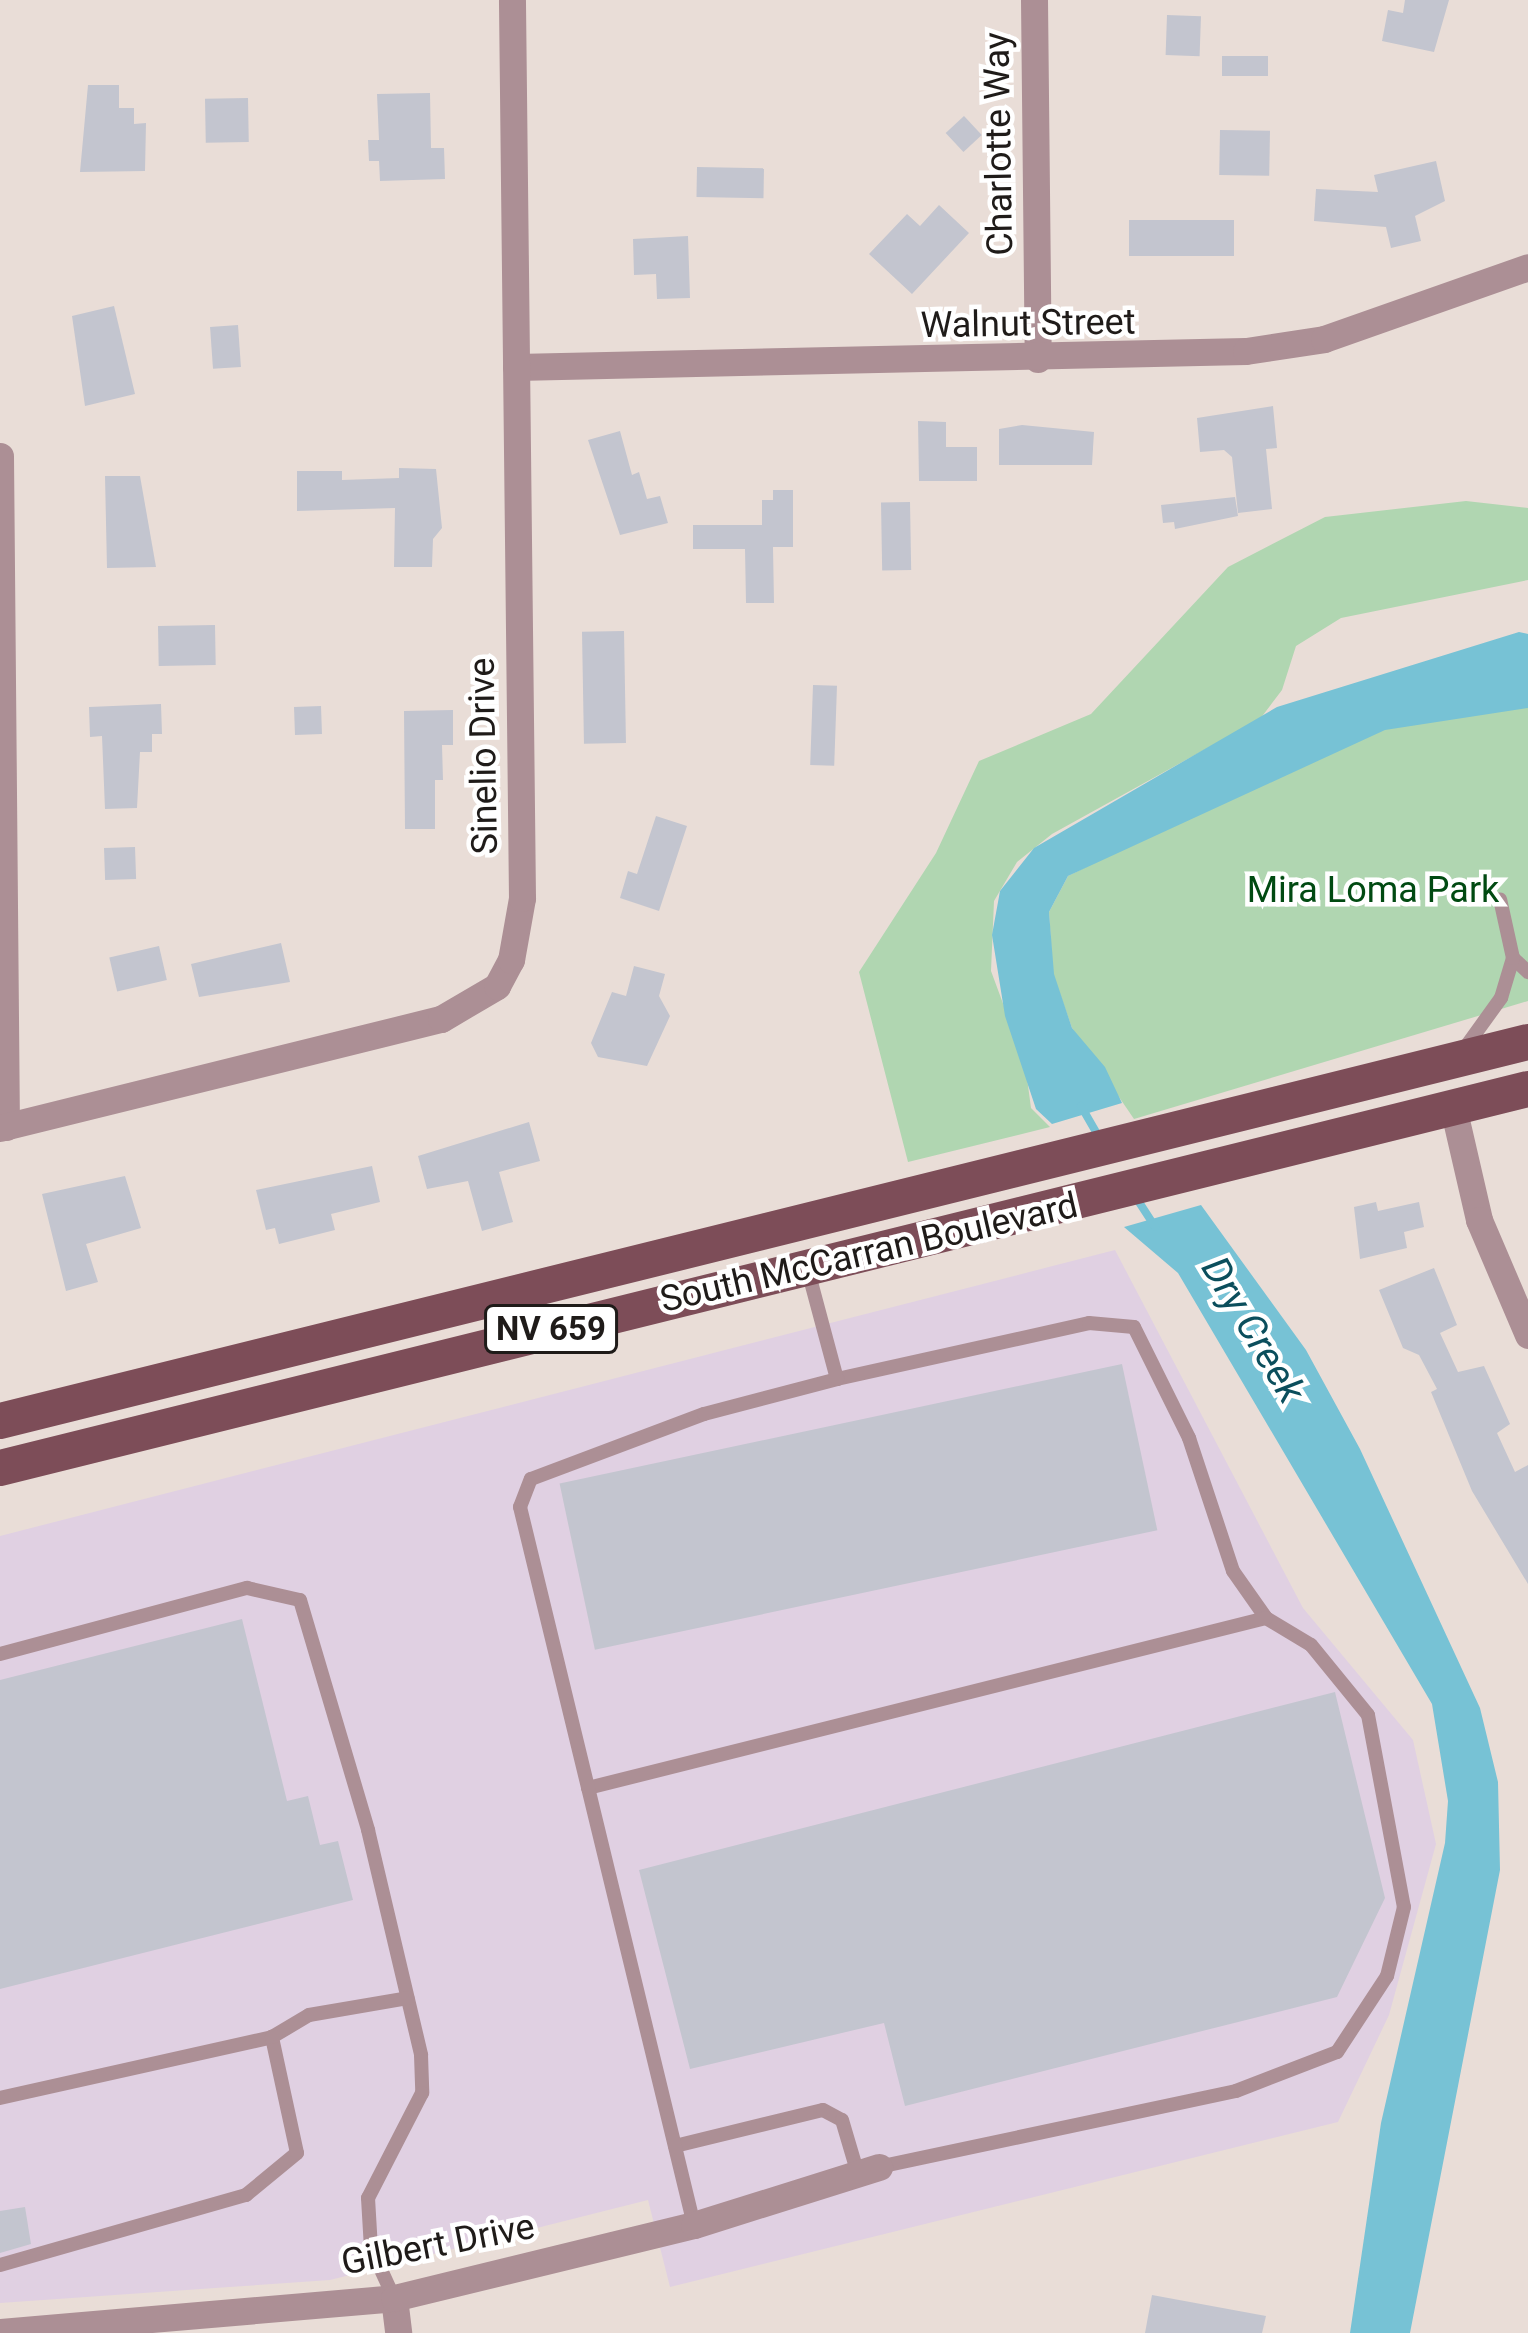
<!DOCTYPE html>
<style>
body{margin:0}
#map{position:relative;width:1528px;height:2333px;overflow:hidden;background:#e9ddd7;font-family:Roboto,sans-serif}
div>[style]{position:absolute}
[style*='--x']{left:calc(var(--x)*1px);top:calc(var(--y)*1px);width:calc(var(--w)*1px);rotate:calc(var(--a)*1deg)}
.industrial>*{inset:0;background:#e0d0e2}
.green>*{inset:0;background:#b0d6b1}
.water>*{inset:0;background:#77c2d5}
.stream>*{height:8px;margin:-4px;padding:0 4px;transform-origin:4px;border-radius:4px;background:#77c2d5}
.building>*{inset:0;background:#c3c5cf;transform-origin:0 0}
.lane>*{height:14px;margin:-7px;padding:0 7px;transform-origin:7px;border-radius:7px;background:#ac8f95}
.street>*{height:27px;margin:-13.5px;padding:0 13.5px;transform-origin:13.5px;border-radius:13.5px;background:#ac8f95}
.primary>*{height:36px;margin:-18px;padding:0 18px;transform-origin:18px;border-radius:18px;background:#7d4d58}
span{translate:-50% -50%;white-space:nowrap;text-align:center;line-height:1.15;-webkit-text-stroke:9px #fff;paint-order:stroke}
.shield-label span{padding:3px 9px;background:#fff;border:3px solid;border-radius:9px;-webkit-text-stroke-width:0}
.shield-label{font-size:33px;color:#1f1b19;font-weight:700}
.street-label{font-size:36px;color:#1f1b19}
.park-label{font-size:36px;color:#014a12}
.water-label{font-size:39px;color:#0b4e5c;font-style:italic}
</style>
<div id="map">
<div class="industrial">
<i style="clip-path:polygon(1115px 1250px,1303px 1608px,1413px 1740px,1436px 1844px,1389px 2015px,1338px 2122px,670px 2287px,648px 2200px,330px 2280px,0 2303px,0 1536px)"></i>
</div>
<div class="green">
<i style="clip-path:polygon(1466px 501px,1528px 508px,1528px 580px,1341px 618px,1296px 646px,1282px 690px,1260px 719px,1052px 834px,1017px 862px,994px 901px,991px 971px,1025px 1063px,1031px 1108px,1050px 1127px,908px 1162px,859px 972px,936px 853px,979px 761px,1091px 714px,1228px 567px,1325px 517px)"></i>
<i style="clip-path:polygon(1528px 690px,1528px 1001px,1134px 1119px,1072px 1028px,1053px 974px,1049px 912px,1068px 876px,1364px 728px)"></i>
</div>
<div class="water">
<i style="clip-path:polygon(1519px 632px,1528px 634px,1528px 708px,1385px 730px,1068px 876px,1049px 912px,1054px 974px,1072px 1028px,1105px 1067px,1122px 1103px,1052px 1124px,1036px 1109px,1005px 1016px,992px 935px,1000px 891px,1034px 848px,1277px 707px)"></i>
<i style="clip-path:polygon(1201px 1205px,1306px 1350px,1360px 1449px,1480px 1708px,1498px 1782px,1500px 1870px,1410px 2333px,1350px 2333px,1381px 2123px,1445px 1843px,1448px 1801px,1432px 1704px,1178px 1273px,1124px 1227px)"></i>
</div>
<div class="stream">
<i style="--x:1081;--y:1106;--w:34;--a:60"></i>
<i style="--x:1137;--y:1199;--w:33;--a:57"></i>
</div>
<div class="building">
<i style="clip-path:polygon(1405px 0,1449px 0,1434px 52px,1382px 41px,1388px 10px,1403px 13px)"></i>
<i style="left:1167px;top:15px;width:34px;height:40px;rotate:2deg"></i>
<i style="left:1268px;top:56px;width:20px;height:46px;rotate:90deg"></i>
<i style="clip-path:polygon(88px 85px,119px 85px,119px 108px,134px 108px,134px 124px,146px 123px,145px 171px,80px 172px)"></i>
<i style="clip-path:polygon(430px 93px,431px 148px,444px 148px,445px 179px,380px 181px,379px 161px,369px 161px,368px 140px,379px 140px,377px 94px)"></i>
<i style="left:248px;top:98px;width:44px;height:43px;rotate:89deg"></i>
<i style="left:964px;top:116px;width:26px;height:25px;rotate:47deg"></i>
<i style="left:1220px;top:130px;width:50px;height:45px;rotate:1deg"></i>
<i style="clip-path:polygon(1436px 161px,1445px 201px,1415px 216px,1421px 241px,1391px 248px,1386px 227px,1314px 221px,1316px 189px,1378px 192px,1374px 175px)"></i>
<i style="left:697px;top:167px;width:67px;height:30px;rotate:1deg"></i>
<i style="clip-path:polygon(939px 205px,969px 233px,912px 294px,869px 254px,907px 214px,920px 226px)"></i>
<i style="left:1234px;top:220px;width:36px;height:105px;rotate:90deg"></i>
<i style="clip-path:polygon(688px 236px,690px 298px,657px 299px,656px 274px,634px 275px,633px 239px)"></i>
<i style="clip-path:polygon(114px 306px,135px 394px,85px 406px,72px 316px)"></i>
<i style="left:238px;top:325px;width:42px;height:28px;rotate:86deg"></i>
<i style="clip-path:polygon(1273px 406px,1277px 448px,1266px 449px,1272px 509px,1238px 513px,1232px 457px,1224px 450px,1200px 452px,1197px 418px)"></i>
<i style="clip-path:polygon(918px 421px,946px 422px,946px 447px,977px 447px,977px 481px,919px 481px)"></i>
<i style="clip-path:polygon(1022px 425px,1094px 432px,1092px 465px,999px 465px,999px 429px)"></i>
<i style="clip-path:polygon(620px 431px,632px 475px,639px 472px,647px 499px,660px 496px,668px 523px,620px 535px,588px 440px)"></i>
<i style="clip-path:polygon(399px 468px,436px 469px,442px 528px,433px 539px,432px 567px,394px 567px,395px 508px,297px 511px,297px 471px,342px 471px,342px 480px,399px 478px)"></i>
<i style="clip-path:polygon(105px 476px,140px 476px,156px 567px,107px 568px)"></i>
<i style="clip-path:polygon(773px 490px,793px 490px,793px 547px,773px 547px,774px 603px,746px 603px,745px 549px,693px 549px,693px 525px,762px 525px,762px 500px,773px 500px)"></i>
<i style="clip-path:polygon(1235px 497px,1238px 516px,1175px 529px,1174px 522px,1163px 523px,1161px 505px)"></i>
<i style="left:910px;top:502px;width:68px;height:29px;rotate:89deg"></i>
<i style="left:215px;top:625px;width:40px;height:57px;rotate:89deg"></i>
<i style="left:624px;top:631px;width:112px;height:42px;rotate:89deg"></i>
<i style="left:813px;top:685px;width:24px;height:80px;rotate:2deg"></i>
<i style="clip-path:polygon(161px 704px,162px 734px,152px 734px,152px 752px,140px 752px,137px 808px,105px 809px,102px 736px,90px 737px,89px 707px)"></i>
<i style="left:321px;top:706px;width:28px;height:27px;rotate:88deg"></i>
<i style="clip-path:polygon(453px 710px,453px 745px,442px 745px,443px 780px,435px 780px,435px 829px,405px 829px,404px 711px)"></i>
<i style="clip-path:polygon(656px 816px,687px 826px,659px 911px,620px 898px,628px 871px,637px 874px)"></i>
<i style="left:135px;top:847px;width:32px;height:31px;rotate:88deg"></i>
<i style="clip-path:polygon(281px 943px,290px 982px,199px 997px,191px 964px)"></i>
<i style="left:159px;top:946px;width:35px;height:51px;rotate:77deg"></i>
<i style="clip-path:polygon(634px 966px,665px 974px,659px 996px,670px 1016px,647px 1066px,598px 1057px,591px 1043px,612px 992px,626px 996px)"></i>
<i style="clip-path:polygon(529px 1122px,540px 1161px,499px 1172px,513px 1222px,482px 1231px,468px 1181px,427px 1189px,418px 1156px)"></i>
<i style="clip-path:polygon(372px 1166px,380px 1202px,331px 1214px,335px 1230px,279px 1244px,275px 1228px,266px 1230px,256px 1190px)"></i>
<i style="clip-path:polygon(125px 1176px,141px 1228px,86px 1244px,98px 1282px,66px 1291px,42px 1194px)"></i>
<i style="clip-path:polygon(1376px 1202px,1378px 1211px,1419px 1202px,1424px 1227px,1404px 1232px,1407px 1248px,1360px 1259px,1354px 1207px)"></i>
<i style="clip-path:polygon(1434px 1268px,1457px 1325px,1440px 1333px,1458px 1372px,1484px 1366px,1510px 1424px,1497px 1433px,1515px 1472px,1528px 1465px,1528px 1584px,1472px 1491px,1431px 1392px,1437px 1389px,1419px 1355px,1403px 1348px,1379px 1290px)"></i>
<i style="left:1122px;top:1364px;width:170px;height:575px;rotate:78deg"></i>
<i style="clip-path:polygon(242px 1619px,287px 1801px,308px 1796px,320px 1845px,338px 1841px,353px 1900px,0 1989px,0 1680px)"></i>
<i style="clip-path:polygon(1335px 1692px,1385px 1898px,1337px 1997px,905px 2106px,884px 2023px,690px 2069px,639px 1870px)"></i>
<i style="clip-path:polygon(25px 2207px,31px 2244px,0 2253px,0 2211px)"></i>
<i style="clip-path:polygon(1152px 2295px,1266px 2316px,1262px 2333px,1145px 2333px)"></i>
</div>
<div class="lane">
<i style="--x:1513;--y:958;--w:21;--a:43"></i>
<i style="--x:1462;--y:1052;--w:67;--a:-54.2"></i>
<i style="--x:1501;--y:998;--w:42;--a:-73.3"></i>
<i style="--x:1513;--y:958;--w:60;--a:-102.4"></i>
<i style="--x:837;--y:1379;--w:258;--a:-12.5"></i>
<i style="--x:1089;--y:1323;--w:45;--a:5.1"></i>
<i style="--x:1134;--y:1327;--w:124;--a:63.6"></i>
<i style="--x:1189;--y:1438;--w:140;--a:71.7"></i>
<i style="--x:1233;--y:1571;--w:57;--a:54.9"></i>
<i style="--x:1266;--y:1618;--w:52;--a:31"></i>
<i style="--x:1311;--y:1645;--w:90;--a:50.8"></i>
<i style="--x:1368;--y:1715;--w:195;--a:79.4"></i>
<i style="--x:1404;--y:1907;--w:71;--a:103.8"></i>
<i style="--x:1387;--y:1976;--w:91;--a:123.3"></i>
<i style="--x:1337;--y:2052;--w:108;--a:158.9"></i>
<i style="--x:1236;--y:2091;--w:365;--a:168"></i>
<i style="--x:0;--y:1654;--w:256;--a:-15"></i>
<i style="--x:247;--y:1588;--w:54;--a:12.8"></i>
<i style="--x:300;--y:1600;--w:240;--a:73.5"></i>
<i style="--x:368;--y:1830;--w:231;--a:76.7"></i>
<i style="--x:421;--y:2055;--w:38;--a:88"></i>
<i style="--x:422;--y:2093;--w:118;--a:117.2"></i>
<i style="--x:368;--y:2198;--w:50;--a:86.6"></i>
<i style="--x:371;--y:2248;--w:55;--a:65.3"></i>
<i style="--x:588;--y:1788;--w:699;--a:-14.08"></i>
<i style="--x:0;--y:2098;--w:279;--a:-12.6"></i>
<i style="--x:675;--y:2146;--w:152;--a:-13.7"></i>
<i style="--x:823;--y:2110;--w:21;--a:28"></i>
<i style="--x:842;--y:2120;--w:56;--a:73.5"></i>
<i style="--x:694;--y:2225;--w:739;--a:-103.62"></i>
<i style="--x:520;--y:1507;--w:30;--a:-69"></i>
<i style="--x:531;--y:1479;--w:185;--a:-20.6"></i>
<i style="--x:704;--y:1414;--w:138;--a:-14.7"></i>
<i style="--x:837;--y:1379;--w:116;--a:-105"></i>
<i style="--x:0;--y:2265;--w:256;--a:-15.9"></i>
<i style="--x:246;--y:2195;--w:66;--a:-39.5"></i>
<i style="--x:297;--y:2153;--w:119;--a:-102.2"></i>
<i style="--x:272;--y:2037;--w:43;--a:-30.7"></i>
<i style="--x:309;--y:2015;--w:100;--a:-9.7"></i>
</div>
<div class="street">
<i style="--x:1034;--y:0;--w:359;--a:89.4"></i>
<i style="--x:516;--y:367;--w:730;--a:-1.26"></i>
<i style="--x:1246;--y:351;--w:79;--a:-8.7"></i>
<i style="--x:1324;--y:339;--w:216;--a:-19.4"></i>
<i style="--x:0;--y:456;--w:671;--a:89.49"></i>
<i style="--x:1453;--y:1107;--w:116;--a:77"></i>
<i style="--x:1479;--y:1220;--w:125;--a:66.9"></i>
<i style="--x:0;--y:1128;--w:454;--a:-13.9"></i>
<i style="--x:441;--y:1019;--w:65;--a:-30.5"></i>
<i style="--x:497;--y:986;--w:30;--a:-62"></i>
<i style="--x:511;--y:960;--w:63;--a:-79.9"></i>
<i style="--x:522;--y:898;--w:898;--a:-90.64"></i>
<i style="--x:394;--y:2298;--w:35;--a:83"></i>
<i style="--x:0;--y:2332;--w:395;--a:-4.9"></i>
<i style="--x:394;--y:2298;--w:309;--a:-13.7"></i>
<i style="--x:694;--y:2225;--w:194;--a:-17.4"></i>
</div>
<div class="primary">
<i style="--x:0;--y:1421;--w:1574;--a:-13.93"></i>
<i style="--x:0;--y:1468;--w:1574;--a:-13.93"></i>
</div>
<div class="shield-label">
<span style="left:551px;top:1329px">NV 659</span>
</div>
<div class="street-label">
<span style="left:999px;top:144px;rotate:-91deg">Charlotte Way</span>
<span style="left:1028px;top:324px;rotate:-1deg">Walnut Street</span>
<span style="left:484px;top:756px;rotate:-91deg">Sinelio Drive</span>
<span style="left:869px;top:1253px;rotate:-13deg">South McCarran Boulevard</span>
<span style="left:438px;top:2245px;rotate:-11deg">Gilbert Drive</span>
</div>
<div class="park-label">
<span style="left:1373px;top:891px">Mira Loma Park</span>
</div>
<div class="water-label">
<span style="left:1253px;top:1330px;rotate:59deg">Dry Creek</span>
</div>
</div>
